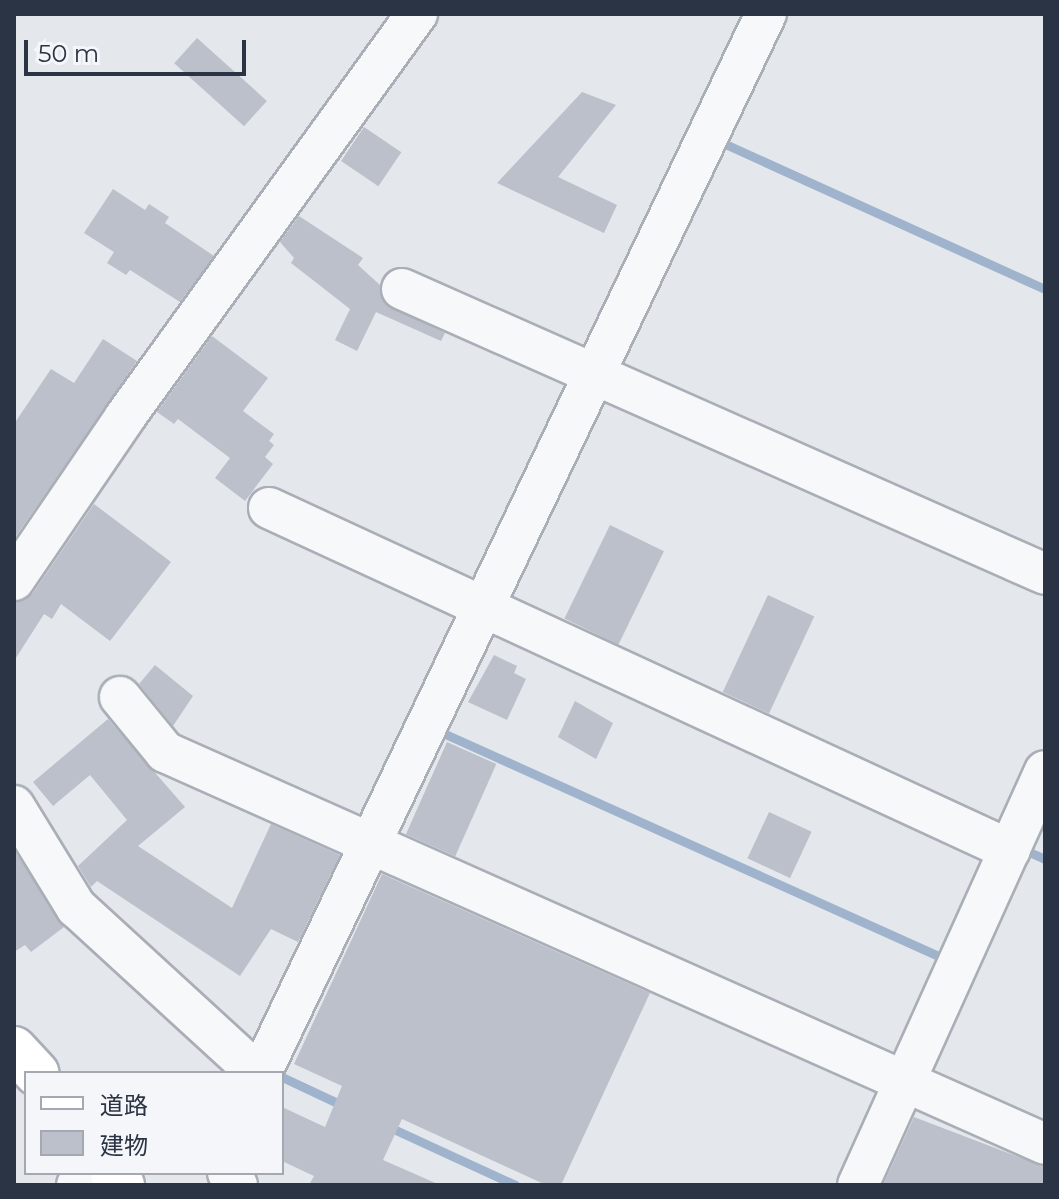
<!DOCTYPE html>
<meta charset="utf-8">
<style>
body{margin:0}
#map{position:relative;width:1059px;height:1199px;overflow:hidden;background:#e4e7ec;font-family:Montserrat,"Noto Sans JP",sans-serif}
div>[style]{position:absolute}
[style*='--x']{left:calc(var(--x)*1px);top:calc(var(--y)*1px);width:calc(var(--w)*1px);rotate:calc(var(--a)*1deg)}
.stream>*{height:9px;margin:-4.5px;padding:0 4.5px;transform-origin:4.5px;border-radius:4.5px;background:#9fb4cc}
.building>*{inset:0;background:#bbc0ca;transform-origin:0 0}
.roads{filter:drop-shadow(2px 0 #a9aeb7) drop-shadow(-2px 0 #a9aeb7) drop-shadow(0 2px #a9aeb7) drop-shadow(0 -2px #a9aeb7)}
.minor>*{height:40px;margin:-20px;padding:0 20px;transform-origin:20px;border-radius:20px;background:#f7f8fa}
.major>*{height:44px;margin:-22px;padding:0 22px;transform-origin:22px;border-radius:22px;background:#fff}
span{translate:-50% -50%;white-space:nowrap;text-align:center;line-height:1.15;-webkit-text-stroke:7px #f4f6f9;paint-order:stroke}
.frame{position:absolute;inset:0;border:16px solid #2b3445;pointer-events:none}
.legend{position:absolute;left:24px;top:1071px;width:260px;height:104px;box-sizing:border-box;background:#f4f6f9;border:2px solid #a4a8b1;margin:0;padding:10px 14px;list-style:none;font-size:24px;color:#2b3445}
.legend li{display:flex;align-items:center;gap:16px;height:40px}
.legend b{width:40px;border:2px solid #a4a8b1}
.scale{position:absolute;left:24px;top:40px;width:222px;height:36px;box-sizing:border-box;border:4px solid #2b3445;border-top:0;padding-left:10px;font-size:24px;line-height:28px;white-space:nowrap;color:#2b3445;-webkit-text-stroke:6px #f4f6f9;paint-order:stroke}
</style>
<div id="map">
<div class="stream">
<i style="--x:723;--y:143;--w:354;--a:24.4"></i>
<i style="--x:443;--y:733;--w:551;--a:24.24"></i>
<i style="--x:945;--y:959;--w:7;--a:-63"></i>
<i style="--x:1020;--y:848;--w:27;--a:24"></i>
<i style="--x:282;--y:1077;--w:68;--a:25.1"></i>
<i style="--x:387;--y:1126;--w:141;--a:24.7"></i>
</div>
<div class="building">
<i style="left:197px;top:38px;width:94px;height:34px;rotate:42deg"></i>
<i style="clip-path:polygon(582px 92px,616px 105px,558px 177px,617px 205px,604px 233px,497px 183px)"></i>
<i style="left:364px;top:127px;width:45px;height:41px;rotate:34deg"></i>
<i style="clip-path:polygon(113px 189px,145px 210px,149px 204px,169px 217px,165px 223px,214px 256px,180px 302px,130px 270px,126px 275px,107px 263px,114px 252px,84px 233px)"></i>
<i style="clip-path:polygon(299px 216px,363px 258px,358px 265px,380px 285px,384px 303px,445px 333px,441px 341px,376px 312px,357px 351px,335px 340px,350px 309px,291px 263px,294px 258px,280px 242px)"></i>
<i style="clip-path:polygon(212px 336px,268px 378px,243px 411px,274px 434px,269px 441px,274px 445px,265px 457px,273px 464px,245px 501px,215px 478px,230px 458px,178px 419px,174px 424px,157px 412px)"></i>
<i style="clip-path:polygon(103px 339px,137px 361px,14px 539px,14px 424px,51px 369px,74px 383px)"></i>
<i style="clip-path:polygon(94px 504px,171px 562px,110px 641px,61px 604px,52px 619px,44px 614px,14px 661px,14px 603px,33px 593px)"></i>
<i style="left:610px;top:525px;width:60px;height:104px;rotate:26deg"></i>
<i style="left:768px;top:595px;width:51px;height:107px;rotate:25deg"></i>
<i style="clip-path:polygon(494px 655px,517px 666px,514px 673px,526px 679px,507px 720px,468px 702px)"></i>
<i style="clip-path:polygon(155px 665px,193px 696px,173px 726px,139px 684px)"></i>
<i style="clip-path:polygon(575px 701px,613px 723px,596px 759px,558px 737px)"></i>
<i style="clip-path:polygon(108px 719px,185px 807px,138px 846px,232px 908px,271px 824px,340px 855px,298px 942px,271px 929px,240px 976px,97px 881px,91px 887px,78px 866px,127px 820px,90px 775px,53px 806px,33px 782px)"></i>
<i style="left:447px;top:742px;width:54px;height:101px;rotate:24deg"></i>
<i style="left:769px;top:812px;width:47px;height:51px;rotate:25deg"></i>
<i style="clip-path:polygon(14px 850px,64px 927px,31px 952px,25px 945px,14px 952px)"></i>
<i style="clip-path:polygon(382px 874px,650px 993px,561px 1185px,546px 1185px,402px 1119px,383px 1160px,440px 1185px,309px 1185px,314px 1176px,282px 1161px,282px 1107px,325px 1127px,342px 1086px,294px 1064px)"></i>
<i style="clip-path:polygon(914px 1117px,1045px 1167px,1045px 1185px,883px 1185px)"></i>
</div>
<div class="roads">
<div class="minor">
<i style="--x:402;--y:289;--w:703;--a:23.9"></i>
<i style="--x:269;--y:508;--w:816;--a:24.78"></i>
<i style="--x:14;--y:580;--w:197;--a:-55.7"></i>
<i style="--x:125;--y:417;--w:498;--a:-54.1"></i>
<i style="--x:120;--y:697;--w:71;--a:50.7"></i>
<i style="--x:165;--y:752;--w:963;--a:24.01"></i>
<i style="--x:14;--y:806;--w:119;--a:58.5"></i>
<i style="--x:76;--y:907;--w:246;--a:42.5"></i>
<i style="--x:261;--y:1073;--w:1173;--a:-64.51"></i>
<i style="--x:228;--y:1173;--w:15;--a:53"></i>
<i style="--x:77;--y:1185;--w:22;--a:-34"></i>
<i style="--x:858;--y:1185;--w:454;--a:-65.7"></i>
</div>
<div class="major">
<i style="--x:14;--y:1049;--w:33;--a:47"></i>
<i style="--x:113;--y:1173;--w:15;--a:53"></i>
</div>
</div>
<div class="frame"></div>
<ul class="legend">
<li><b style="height:10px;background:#fff"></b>道路</li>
<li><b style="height:22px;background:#bbc0ca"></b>建物</li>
</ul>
<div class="scale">50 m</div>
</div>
